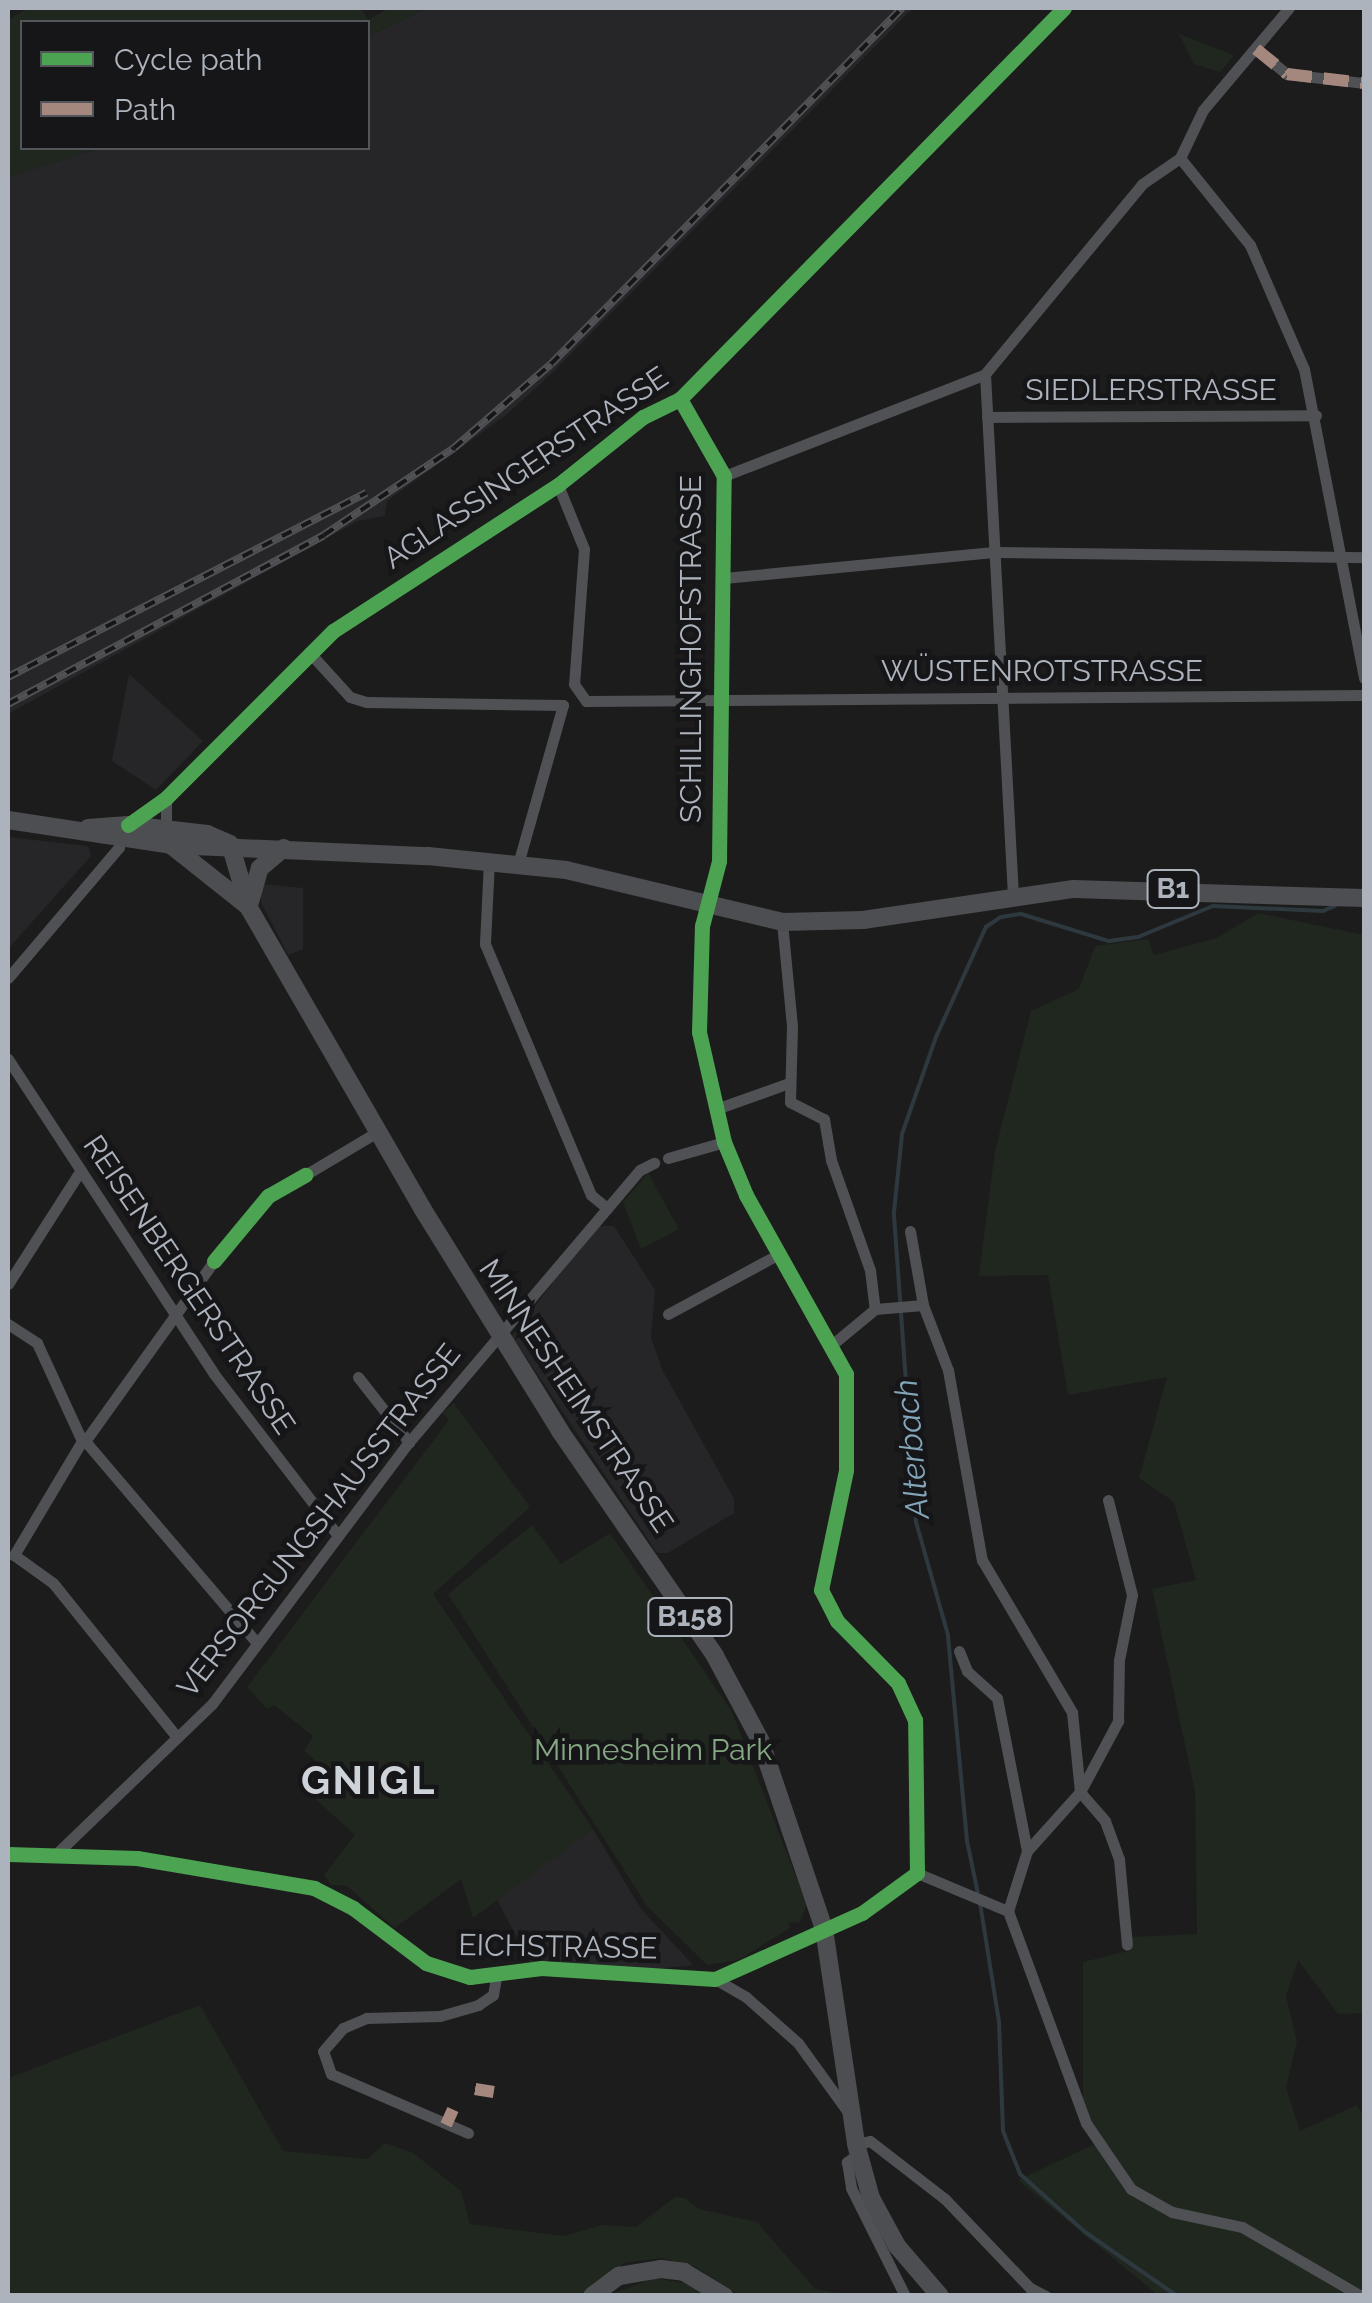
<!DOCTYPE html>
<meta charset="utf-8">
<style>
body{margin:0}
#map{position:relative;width:1372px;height:2303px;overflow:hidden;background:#1c1c1c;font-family:Raleway,sans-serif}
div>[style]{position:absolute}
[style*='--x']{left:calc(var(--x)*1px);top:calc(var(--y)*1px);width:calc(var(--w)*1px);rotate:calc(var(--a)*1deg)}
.built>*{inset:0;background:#262628}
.green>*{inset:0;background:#1f271f}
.stream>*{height:4px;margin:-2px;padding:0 2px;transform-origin:2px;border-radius:2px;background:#2e393f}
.minor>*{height:11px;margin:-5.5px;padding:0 5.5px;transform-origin:5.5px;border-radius:5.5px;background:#4f5155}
.primary>*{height:18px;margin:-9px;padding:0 9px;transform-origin:9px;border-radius:9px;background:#4d4e51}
.rail>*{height:8px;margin-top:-4px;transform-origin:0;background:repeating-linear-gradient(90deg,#161618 0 11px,#505154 0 22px);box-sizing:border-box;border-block:2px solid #505154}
.quiet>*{height:12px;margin-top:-6px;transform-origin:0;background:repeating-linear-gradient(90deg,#a5887d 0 25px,transparent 0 37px)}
.cycleway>*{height:15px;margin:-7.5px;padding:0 7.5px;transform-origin:7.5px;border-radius:7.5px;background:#4ca352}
span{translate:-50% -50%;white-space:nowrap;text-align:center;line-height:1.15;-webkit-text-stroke:9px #161618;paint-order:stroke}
.shield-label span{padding:2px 8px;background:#161618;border:2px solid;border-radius:8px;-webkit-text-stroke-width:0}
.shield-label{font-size:28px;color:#adb3bd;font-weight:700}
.street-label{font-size:30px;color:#adb3bd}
.park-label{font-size:30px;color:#85a883}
.water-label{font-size:32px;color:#83a5b9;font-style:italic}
.district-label{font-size:40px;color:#ced2d9;font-weight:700;letter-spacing:2.5px}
.frame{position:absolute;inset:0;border:10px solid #adb3bd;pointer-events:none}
.legend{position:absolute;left:20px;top:20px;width:350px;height:130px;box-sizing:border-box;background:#161618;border:2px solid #52555a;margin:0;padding:12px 18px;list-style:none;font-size:30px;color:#adb3bd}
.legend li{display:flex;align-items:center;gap:20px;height:50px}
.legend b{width:50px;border:2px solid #52555a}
</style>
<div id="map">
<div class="built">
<i style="clip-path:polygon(428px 8px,913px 8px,552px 373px,506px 415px,387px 501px,385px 516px,358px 521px,8px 714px,8px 177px,99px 148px,368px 148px,368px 36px)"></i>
<i style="clip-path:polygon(129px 674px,203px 741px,156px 790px,112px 761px)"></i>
<i style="clip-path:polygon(8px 837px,88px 846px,91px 856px,8px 949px)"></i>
<i style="clip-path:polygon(261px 884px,303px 888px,303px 949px,288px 955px,261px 902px)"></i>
<i style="clip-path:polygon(596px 1226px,614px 1226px,655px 1290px,651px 1338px,663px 1371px,734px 1499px,734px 1513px,668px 1553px,657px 1553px,512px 1336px)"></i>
<i style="clip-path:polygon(593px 1829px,641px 1909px,693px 1965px,655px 1969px,530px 1962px,496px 1898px)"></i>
</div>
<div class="green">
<i style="clip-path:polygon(28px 8px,361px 8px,368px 20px,389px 8px,427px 8px,368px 36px,368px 22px,22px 22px,22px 148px,99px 148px,8px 177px,8px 20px)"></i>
<i style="clip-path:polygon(1179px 34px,1234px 55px,1220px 72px,1194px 64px)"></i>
<i style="clip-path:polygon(1258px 913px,1364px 935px,1364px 2013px,1338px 2014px,1298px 1960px,1286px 1996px,1297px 2041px,1286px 2087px,1300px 2131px,1357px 2105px,1364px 2116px,1364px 2295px,1158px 2295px,1018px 2180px,1099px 2142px,1083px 2104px,1083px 1962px,1132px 1950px,1131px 1937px,1197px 1934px,1195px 1792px,1152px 1589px,1196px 1580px,1174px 1502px,1139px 1478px,1167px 1377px,1068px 1395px,1048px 1275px,979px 1276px,995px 1151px,1031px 1011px,1079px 989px,1095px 946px,1148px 939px,1154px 955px,1217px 938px)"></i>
<i style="clip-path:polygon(648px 1173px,679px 1229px,641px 1249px,623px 1202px)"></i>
<i style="clip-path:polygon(454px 1403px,530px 1507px,433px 1594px,593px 1829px,473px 1918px,461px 1879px,395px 1928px,347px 1886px,331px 1885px,324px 1875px,355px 1835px,300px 1785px,316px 1761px,304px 1751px,313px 1736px,274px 1705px,267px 1709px,247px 1687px,449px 1420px,442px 1413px)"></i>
<i style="clip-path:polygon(532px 1525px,561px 1564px,610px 1533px,732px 1712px,807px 1905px,799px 1923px,788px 1922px,790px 1928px,738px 1960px,707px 1965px,647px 1906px,448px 1594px)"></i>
<i style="clip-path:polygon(200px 2005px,283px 2151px,367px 2159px,385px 2143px,413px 2153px,461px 2191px,470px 2224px,563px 2236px,603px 2225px,636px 2227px,675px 2197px,685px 2198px,699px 2209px,757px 2222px,815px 2289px,848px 2295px,739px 2295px,694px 2266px,661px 2258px,625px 2263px,579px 2295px,8px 2295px,8px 2078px)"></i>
<i style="clip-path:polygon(654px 2278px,689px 2284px,710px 2296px,606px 2296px)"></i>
</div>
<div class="stream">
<i style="--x:978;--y:1894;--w:54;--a:-101.7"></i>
<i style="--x:967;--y:1841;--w:207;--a:-95.3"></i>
<i style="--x:948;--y:1635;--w:117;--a:-105.8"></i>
<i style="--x:916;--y:1522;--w:311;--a:-94.1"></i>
<i style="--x:894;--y:1212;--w:78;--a:-84.1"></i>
<i style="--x:902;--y:1134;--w:103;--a:-70.7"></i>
<i style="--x:936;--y:1037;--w:121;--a:-65.6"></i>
<i style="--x:986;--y:927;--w:18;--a:-34"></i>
<i style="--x:1001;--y:917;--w:20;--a:-9"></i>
<i style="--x:1021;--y:914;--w:92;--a:17.1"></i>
<i style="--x:1109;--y:941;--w:29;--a:-8"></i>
<i style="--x:1138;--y:937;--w:81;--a:-22.5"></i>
<i style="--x:1213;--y:906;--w:110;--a:2.6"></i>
<i style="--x:1323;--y:911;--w:13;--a:-23"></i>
<i style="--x:980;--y:1903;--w:121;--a:80.9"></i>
<i style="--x:999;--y:2022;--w:109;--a:87.9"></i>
<i style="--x:1003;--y:2131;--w:46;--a:68.4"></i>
<i style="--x:1020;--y:2174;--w:87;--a:41.7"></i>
<i style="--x:1085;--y:2232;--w:112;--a:34.8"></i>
</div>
<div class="minor">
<i style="--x:1256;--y:49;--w:40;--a:39"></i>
<i style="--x:1287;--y:74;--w:78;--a:6.7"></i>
<i style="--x:1180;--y:158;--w:112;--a:51.2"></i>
<i style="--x:1250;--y:245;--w:135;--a:66.5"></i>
<i style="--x:1304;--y:369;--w:315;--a:79"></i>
<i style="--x:985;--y:374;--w:523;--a:86.93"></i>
<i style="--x:987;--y:417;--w:329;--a:-0.3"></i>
<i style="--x:724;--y:476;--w:280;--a:-21.3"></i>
<i style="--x:985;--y:374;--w:246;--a:-50.4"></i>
<i style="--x:1142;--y:184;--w:46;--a:-34.4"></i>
<i style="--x:1180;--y:158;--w:53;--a:-64.4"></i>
<i style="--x:1203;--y:110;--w:133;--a:-49.9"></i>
<i style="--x:558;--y:485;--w:69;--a:67.9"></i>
<i style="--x:584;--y:549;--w:135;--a:94.2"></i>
<i style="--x:574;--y:684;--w:21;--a:55"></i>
<i style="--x:586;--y:701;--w:778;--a:-0.44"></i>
<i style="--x:724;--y:578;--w:273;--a:-5.5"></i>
<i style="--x:996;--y:552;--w:368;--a:0.8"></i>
<i style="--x:309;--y:652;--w:61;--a:47.7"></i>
<i style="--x:350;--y:697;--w:17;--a:17"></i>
<i style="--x:366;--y:702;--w:197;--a:0.9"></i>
<i style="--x:563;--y:705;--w:165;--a:105.8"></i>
<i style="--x:128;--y:825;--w:47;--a:-35.4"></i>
<i style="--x:166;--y:798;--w:236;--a:-45"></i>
<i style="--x:333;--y:631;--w:268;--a:-33"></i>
<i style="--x:558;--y:485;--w:109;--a:-38.7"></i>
<i style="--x:643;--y:417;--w:41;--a:-25.9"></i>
<i style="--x:680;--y:399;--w:548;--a:-45.52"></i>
<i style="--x:166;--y:830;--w:32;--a:-90"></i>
<i style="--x:489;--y:861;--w:83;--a:92.8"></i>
<i style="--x:485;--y:944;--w:272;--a:67.1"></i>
<i style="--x:591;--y:1195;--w:21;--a:39"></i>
<i style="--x:782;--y:922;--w:104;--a:84.5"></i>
<i style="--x:792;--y:1026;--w:76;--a:91.5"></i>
<i style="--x:790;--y:1102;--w:38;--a:27"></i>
<i style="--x:824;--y:1119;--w:42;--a:80.3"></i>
<i style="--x:831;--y:1160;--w:117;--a:70.5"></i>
<i style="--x:870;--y:1270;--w:39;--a:83"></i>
<i style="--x:8;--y:978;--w:172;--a:-49.7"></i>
<i style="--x:119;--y:847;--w:9;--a:-90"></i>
<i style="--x:8;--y:1059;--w:376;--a:56.8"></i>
<i style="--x:214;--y:1374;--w:200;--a:52.5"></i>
<i style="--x:716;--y:1109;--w:77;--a:-19.6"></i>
<i style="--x:668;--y:1158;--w:58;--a:-15.9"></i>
<i style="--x:305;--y:1175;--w:84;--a:-30.8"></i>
<i style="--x:910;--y:1231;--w:75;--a:80"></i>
<i style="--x:923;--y:1305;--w:70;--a:69"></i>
<i style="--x:948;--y:1370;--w:193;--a:79.9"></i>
<i style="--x:982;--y:1560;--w:177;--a:59.4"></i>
<i style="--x:1072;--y:1712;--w:80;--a:84.3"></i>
<i style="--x:214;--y:1261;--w:221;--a:125.6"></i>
<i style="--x:85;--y:1441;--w:265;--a:49.6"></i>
<i style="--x:8;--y:1284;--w:135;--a:-57.4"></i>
<i style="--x:668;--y:1314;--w:124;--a:-28.4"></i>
<i style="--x:8;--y:1324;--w:35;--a:33"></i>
<i style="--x:37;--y:1343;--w:108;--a:65.3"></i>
<i style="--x:82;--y:1441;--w:133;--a:120.8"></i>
<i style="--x:14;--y:1555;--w:48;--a:35.7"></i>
<i style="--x:53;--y:1583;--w:198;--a:51.2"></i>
<i style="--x:834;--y:1343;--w:53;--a:-39.7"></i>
<i style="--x:875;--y:1309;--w:48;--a:-4.8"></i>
<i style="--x:358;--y:1377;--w:83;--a:51.9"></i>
<i style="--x:959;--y:1651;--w:22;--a:68"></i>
<i style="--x:967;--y:1671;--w:40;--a:42"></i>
<i style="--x:997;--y:1698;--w:156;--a:78.9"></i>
<i style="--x:1080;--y:1792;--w:38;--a:49"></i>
<i style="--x:1105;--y:1821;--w:40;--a:69.8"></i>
<i style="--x:1119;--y:1859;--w:86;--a:84.7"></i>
<i style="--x:8;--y:1854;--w:129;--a:1.8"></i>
<i style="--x:137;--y:1858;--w:180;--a:9.6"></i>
<i style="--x:314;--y:1888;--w:44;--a:27.1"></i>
<i style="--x:353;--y:1908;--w:91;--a:37"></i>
<i style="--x:426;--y:1963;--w:46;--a:17.7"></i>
<i style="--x:470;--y:1977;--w:72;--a:-7.2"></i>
<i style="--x:541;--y:1968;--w:174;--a:3.6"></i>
<i style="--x:715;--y:1979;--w:161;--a:-24.2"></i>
<i style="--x:862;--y:1913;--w:68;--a:-36"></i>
<i style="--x:917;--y:1873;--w:153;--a:-90.7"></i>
<i style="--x:915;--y:1720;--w:41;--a:-114.7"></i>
<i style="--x:898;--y:1683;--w:87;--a:-134.5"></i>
<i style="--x:837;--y:1621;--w:35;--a:-117"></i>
<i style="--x:821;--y:1590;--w:123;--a:-78.2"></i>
<i style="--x:846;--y:1470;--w:96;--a:-90"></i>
<i style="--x:846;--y:1374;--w:205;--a:-119.2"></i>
<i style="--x:746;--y:1195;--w:57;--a:-112.5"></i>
<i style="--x:724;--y:1142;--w:113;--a:-102.8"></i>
<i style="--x:699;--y:1032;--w:106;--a:-88.4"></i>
<i style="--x:702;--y:926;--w:67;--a:-75.3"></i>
<i style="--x:719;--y:861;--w:385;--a:-89.3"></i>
<i style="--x:724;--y:476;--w:89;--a:-119.7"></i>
<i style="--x:53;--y:1857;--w:221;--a:-43.9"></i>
<i style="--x:212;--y:1704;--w:328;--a:-53.1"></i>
<i style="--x:409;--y:1442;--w:357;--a:-49.7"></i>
<i style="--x:640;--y:1170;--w:16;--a:-27"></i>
<i style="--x:917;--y:1873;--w:99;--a:22.7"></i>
<i style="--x:1008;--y:1911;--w:226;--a:69.8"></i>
<i style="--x:1086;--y:2123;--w:80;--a:55.7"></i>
<i style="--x:1131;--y:2189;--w:47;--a:29.3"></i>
<i style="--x:1172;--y:2212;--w:72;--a:12.1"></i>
<i style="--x:1242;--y:2227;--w:138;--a:30.1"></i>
<i style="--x:1008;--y:1911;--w:63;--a:-72.4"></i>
<i style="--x:1027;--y:1851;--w:79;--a:-48.1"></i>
<i style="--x:1080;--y:1792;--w:81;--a:-61.8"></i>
<i style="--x:1118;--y:1721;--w:61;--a:-89.1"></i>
<i style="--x:1119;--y:1660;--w:66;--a:-78.7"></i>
<i style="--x:1132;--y:1595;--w:98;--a:-104.2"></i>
<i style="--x:715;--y:1979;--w:36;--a:30"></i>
<i style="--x:746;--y:1997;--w:69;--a:41.5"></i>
<i style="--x:798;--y:2043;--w:85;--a:54.1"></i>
<i style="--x:468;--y:2133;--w:149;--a:-156.7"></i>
<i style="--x:331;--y:2074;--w:24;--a:-109"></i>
<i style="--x:323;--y:2051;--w:30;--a:-49"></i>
<i style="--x:343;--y:2028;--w:25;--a:-23"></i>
<i style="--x:366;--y:2018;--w:74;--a:-1.5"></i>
<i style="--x:440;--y:2016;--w:40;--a:-16"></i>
<i style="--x:478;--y:2005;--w:18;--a:-34"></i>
<i style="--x:493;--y:1995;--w:22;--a:-80"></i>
<i style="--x:856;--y:2144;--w:14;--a:-12"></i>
<i style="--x:870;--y:2141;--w:95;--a:37.7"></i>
<i style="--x:945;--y:2199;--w:123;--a:46.3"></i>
<i style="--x:1030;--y:2288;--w:18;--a:27"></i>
<i style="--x:858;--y:2154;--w:14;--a:144"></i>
<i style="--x:847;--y:2162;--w:26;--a:81"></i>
<i style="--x:851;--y:2188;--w:121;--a:63.4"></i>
</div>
<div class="primary">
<i style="--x:8;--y:820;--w:165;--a:8.7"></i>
<i style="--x:171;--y:845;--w:257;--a:2.5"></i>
<i style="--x:428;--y:856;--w:139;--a:5.8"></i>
<i style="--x:566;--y:870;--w:222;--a:13.5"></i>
<i style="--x:782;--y:922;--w:81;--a:-1.4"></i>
<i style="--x:863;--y:920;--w:213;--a:-8.4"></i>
<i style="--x:1074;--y:889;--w:290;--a:1.8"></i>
<i style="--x:88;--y:828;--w:40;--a:-4.3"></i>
<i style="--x:128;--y:825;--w:80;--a:6.5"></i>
<i style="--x:207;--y:834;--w:23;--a:23"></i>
<i style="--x:230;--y:844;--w:67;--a:73.5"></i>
<i style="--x:249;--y:908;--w:346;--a:60"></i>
<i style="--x:422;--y:1208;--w:262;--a:58.2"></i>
<i style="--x:560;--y:1431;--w:273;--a:55.4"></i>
<i style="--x:715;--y:1656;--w:95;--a:61.8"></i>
<i style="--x:760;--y:1740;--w:200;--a:71.3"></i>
<i style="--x:824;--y:1929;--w:217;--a:81.5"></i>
<i style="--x:856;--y:2144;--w:56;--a:74.5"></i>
<i style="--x:871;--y:2198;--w:55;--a:61.6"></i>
<i style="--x:897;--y:2246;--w:66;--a:49.3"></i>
<i style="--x:172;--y:846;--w:98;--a:38.4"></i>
<i style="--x:250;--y:902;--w:35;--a:-74"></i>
<i style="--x:260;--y:868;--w:31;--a:-40"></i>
<i style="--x:592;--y:2296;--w:34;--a:-37"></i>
<i style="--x:619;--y:2276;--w:43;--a:-9.5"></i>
<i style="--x:661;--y:2269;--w:23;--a:7"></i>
<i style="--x:684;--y:2272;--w:47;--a:31"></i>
</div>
<div class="rail">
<i style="--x:8;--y:677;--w:403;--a:-27.2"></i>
<i style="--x:8;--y:704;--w:358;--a:-28.1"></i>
<i style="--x:324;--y:535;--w:156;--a:-33.8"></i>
<i style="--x:454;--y:448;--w:128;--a:-40.9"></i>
<i style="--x:551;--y:364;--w:500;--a:-45.4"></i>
</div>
<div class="quiet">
<i style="--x:1256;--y:49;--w:40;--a:39"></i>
<i style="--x:1287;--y:74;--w:78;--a:6.7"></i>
<i style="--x:475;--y:2089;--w:19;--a:9"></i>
<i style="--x:446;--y:2125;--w:17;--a:-66"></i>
</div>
<div class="cycleway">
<i style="--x:128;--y:825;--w:47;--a:-35.4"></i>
<i style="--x:166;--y:798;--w:236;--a:-45"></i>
<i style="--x:333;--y:631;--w:268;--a:-33"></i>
<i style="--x:558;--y:485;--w:109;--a:-38.7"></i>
<i style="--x:643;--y:417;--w:41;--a:-25.9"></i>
<i style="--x:680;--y:399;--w:548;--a:-45.52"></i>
<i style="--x:214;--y:1261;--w:85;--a:-50.3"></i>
<i style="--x:268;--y:1196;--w:43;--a:-29.6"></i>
<i style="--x:8;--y:1854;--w:129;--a:1.8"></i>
<i style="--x:137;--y:1858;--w:180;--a:9.6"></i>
<i style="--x:314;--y:1888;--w:44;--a:27.1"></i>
<i style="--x:353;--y:1908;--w:91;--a:37"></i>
<i style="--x:426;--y:1963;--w:46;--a:17.7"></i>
<i style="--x:470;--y:1977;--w:72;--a:-7.2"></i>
<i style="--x:541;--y:1968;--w:174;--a:3.6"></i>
<i style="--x:715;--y:1979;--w:161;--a:-24.2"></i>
<i style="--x:862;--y:1913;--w:68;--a:-36"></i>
<i style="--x:917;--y:1873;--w:153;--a:-90.7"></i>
<i style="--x:915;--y:1720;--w:41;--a:-114.7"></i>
<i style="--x:898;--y:1683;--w:87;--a:-134.5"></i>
<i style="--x:837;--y:1621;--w:35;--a:-117"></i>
<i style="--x:821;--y:1590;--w:123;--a:-78.2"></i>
<i style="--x:846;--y:1470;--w:96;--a:-90"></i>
<i style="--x:846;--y:1374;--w:205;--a:-119.2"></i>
<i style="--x:746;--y:1195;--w:57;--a:-112.5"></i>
<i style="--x:724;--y:1142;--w:113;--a:-102.8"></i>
<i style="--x:699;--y:1032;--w:106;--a:-88.4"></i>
<i style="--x:702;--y:926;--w:67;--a:-75.3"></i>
<i style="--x:719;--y:861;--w:385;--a:-89.3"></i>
<i style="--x:724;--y:476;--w:89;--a:-119.7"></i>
</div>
<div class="shield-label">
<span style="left:1173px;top:889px">B1</span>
<span style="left:690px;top:1617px">B158</span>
</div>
<div class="street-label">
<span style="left:1151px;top:390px">SIEDLERSTRASSE</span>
<span style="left:526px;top:468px;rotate:-34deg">AGLASSINGERSTRASSE</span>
<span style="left:691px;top:649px;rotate:-90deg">SCHILLINGHOFSTRASSE</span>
<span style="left:1042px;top:671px">WÜSTENROTSTRASSE</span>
<span style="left:189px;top:1285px;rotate:56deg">REISENBERGERSTRASSE</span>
<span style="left:576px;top:1396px;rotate:56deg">MINNESHEIMSTRASSE</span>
<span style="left:319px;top:1521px;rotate:-52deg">VERSORGUNGSHAUSSTRASSE</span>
<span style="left:558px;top:1947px;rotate:1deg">EICHSTRASSE</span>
</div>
<div class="park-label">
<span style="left:653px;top:1750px">Minnesheim Park</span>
</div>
<div class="water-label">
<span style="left:912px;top:1449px;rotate:-95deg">Alterbach</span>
</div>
<div class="district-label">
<span style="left:369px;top:1780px">GNIGL</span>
</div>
<div class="frame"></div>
<ul class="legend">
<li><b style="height:12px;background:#4ca352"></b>Cycle path</li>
<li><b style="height:12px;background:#a5887d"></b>Path</li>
</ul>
</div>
